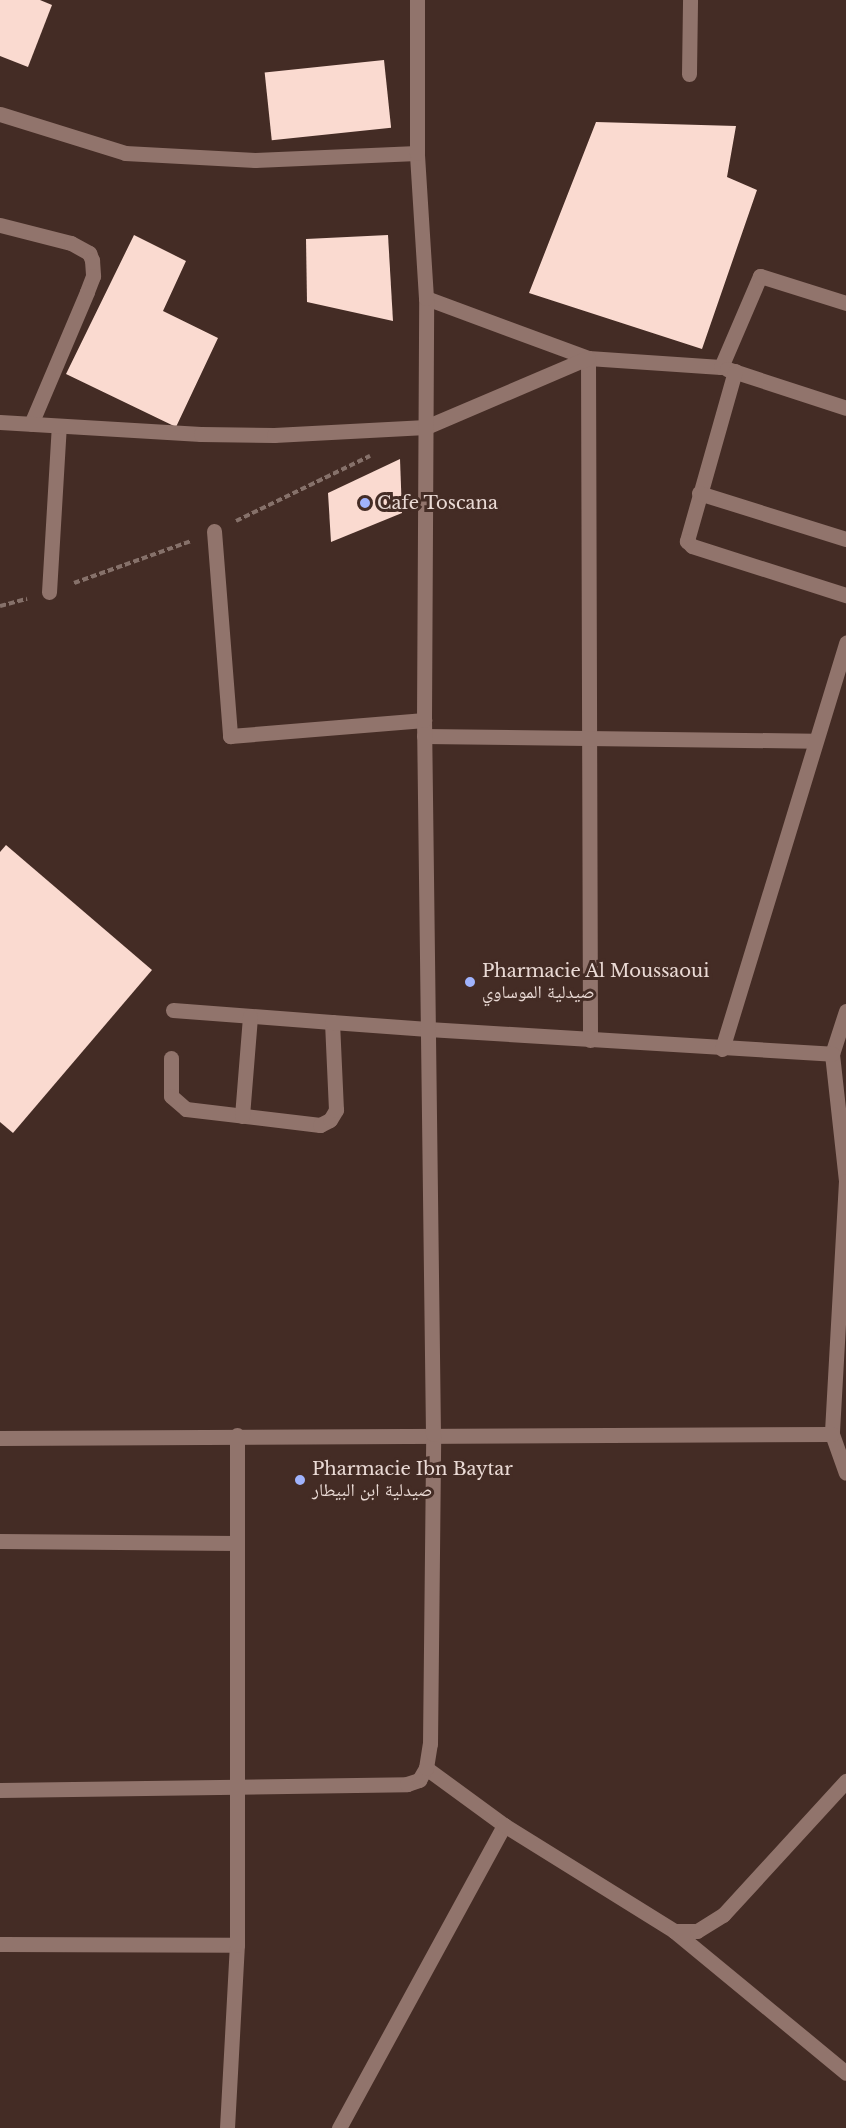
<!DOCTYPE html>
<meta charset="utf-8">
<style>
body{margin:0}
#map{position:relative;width:846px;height:2128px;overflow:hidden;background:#442c25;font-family:"Libre Baskerville","Noto Naskh Arabic",serif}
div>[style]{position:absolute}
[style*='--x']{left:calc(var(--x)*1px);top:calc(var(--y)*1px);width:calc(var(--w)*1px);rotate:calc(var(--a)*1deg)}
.building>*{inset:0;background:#fadad0;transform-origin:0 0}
.path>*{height:4px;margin-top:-2px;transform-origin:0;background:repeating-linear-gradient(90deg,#86716a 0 6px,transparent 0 9px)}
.lane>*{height:15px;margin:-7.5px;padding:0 7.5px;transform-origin:7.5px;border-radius:7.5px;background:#91746c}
.street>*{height:15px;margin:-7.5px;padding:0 7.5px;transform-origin:7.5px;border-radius:7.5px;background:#91746c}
.dots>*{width:16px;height:16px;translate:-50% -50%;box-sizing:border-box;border:3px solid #442c25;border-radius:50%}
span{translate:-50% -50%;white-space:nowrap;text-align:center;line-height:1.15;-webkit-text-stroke:6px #442c25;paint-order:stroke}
.poi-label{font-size:18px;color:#eadad5}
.left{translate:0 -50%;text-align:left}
</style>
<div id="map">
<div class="building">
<i style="clip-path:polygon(0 0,40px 0,52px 5px,28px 67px,0 56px)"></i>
<i style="left:384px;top:60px;width:68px;height:120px;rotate:84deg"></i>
<i style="clip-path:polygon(596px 122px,736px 126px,727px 177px,757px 190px,702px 349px,529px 293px)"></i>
<i style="clip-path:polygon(134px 235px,186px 261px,163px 311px,218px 338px,176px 427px,66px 374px)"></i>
<i style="clip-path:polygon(388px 235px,393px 321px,307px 302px,306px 239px)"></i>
<i style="clip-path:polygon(400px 459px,402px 513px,331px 542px,328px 493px)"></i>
<i style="clip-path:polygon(6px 845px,152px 970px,13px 1133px,0 1122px,0 852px)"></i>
</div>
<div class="path">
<i style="--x:236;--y:521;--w:149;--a:-25.9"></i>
<i style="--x:74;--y:583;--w:124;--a:-19.7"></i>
<i style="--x:0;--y:606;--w:28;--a:-15"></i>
</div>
<div class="lane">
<i style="--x:0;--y:225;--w:73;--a:14.2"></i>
<i style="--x:71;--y:243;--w:21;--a:29"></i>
<i style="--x:89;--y:253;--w:8;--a:67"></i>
<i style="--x:92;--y:260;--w:16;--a:86"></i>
<i style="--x:93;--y:276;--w:17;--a:111"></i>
<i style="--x:87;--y:292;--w:143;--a:113"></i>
<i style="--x:214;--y:531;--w:206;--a:85.5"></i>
<i style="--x:230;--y:736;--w:195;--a:-4.7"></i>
<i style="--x:49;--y:592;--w:166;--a:-86.6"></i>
<i style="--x:173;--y:1010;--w:159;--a:4.3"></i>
<i style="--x:171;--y:1058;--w:38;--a:90"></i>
<i style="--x:171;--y:1096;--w:20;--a:41"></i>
<i style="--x:186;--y:1109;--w:135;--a:6.8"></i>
<i style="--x:320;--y:1125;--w:11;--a:-27"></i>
<i style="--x:330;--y:1120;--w:12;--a:-59"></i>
<i style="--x:336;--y:1110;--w:88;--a:-92.6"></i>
<i style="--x:332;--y:1022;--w:96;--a:4.2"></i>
<i style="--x:242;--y:1116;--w:100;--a:-85.4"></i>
</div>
<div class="street">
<i style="--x:689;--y:74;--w:74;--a:-89.2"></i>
<i style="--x:0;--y:114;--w:131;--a:17.3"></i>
<i style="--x:125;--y:153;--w:130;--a:3.1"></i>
<i style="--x:255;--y:160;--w:162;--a:-2.5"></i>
<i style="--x:426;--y:298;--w:173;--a:20.3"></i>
<i style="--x:588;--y:358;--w:133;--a:3.9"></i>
<i style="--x:721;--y:367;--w:99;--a:-66.8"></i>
<i style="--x:760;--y:276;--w:90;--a:17.4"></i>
<i style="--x:588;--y:358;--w:682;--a:89.83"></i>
<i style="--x:727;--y:369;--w:125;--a:18.1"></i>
<i style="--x:735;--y:371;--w:177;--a:105.8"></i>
<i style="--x:687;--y:541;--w:7;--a:45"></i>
<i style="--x:692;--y:546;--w:162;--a:17.7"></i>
<i style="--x:0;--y:422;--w:201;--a:3.4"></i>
<i style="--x:201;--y:434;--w:73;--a:0.8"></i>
<i style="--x:274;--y:435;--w:152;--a:-3"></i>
<i style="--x:426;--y:427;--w:176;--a:-23.1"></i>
<i style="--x:699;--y:493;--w:154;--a:17.4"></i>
<i style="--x:424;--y:736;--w:390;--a:0.7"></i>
<i style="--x:846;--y:1011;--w:45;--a:108"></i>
<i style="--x:832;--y:1054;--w:128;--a:83.7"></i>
<i style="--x:846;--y:1181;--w:253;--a:93.2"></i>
<i style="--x:832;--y:1434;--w:41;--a:70.3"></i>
<i style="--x:428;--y:1029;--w:405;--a:3.5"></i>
<i style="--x:722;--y:1049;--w:425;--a:-73"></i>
<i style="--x:0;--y:1438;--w:832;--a:-0.28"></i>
<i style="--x:0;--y:1541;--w:237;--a:0.5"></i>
<i style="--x:426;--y:1768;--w:97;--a:36.2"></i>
<i style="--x:0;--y:1790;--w:407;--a:-0.8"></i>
<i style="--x:407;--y:1784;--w:13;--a:-18"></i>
<i style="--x:419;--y:1780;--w:14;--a:-60"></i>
<i style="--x:426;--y:1768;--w:24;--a:-81"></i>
<i style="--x:430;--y:1744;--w:310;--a:-89.4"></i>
<i style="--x:433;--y:1434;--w:714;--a:-90.72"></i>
<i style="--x:424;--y:720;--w:422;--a:-89.7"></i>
<i style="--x:426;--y:298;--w:145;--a:-93.6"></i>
<i style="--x:417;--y:153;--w:153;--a:-90"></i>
<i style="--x:674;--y:1931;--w:223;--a:39.5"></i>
<i style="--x:0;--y:1944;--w:237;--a:0.2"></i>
<i style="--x:227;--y:2128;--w:183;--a:-86.9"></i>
<i style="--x:237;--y:1945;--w:510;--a:-90"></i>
<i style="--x:339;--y:2128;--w:345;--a:-61.4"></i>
<i style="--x:504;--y:1825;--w:200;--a:31.9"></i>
<i style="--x:674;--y:1931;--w:23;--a:0"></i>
<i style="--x:697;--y:1931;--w:31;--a:-32"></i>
<i style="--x:723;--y:1915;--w:182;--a:-47.5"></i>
</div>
<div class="dots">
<i style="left:365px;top:503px;background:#a0b3fd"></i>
<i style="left:470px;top:982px;background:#a0b3fd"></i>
<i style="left:300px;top:1480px;background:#a0b3fd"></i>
</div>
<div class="poi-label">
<span class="left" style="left:377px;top:503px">Cafe Toscana</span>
<span class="left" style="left:482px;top:982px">Pharmacie Al Moussaoui<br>صيدلية الموساوي</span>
<span class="left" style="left:312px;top:1480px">Pharmacie Ibn Baytar<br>صيدلية ابن البيطار</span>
</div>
</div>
